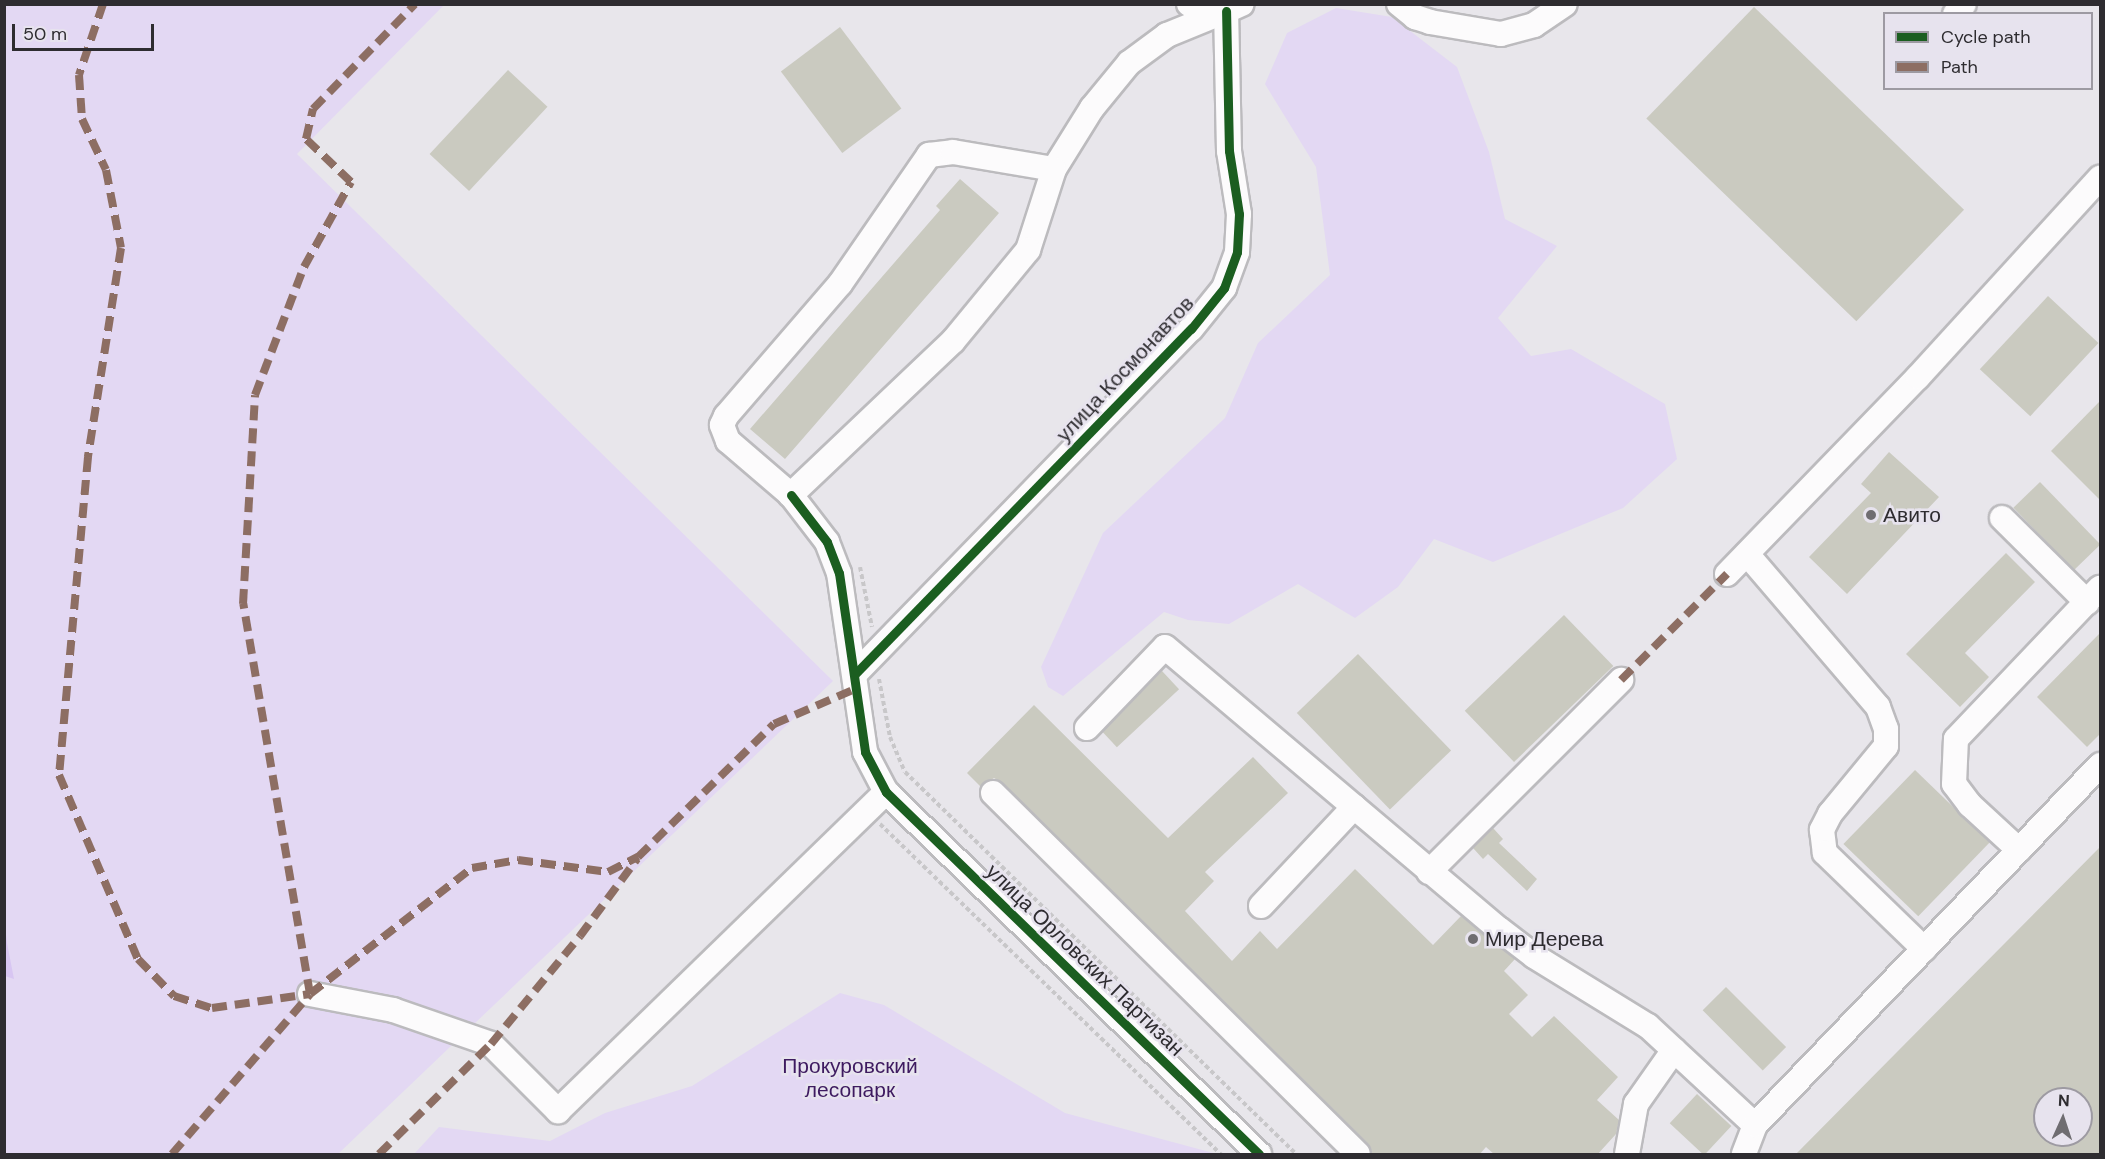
<!DOCTYPE html>
<meta charset="utf-8">
<style>
body{margin:0}
#map{position:relative;width:2105px;height:1159px;overflow:hidden;background:#e8e6eb;font-family:"DM Sans",sans-serif}
div>[style]{position:absolute}
[style*='--x']{left:calc(var(--x)*1px);top:calc(var(--y)*1px);width:calc(var(--w)*1px);rotate:calc(var(--a)*1deg)}
.green>*{inset:0;background:#e3d8f3}
.water>*{inset:0;background:#d8c6f2}
.building>*{inset:0;background:#cacac0;transform-origin:0 0}
.path>*{height:4px;margin-top:-2px;transform-origin:0;background:repeating-linear-gradient(90deg,#c8c7c9 0 4.5px,transparent 0 7.5px)}
.roads{filter:drop-shadow(2px 0 #bcbbbe) drop-shadow(-2px 0 #bcbbbe) drop-shadow(0 2px #bcbbbe) drop-shadow(0 -2px #bcbbbe)}
.minor>*{height:24px;margin:-12px;padding:0 12px;transform-origin:12px;border-radius:12px;background:#fcfbfc}
.quiet>*{height:8px;margin-top:-4px;transform-origin:0;background:repeating-linear-gradient(90deg,#8d6e63 0 15px,transparent 0 23px)}
.cycleway>*{height:9px;margin:-4.5px;padding:0 4.5px;transform-origin:4.5px;border-radius:4.5px;background:#1b5e20}
.dots>*{width:16px;height:16px;translate:-50% -50%;box-sizing:border-box;border:3px solid #e7e3ee;border-radius:50%}
span{translate:-50% -50%;white-space:nowrap;text-align:center;line-height:1.15;-webkit-text-stroke:5px #e7e3ee;paint-order:stroke}
.street-label{font-size:21px;color:#2e2c30}
.poi-label{font-size:21px;color:#2e2c30}
.left{translate:0 -50%;text-align:left}
.park-label{font-size:21px;color:#3e1b60}
.frame{position:absolute;inset:0;border:6px solid #2e2c30;pointer-events:none}
.legend{position:absolute;left:1883px;top:12px;width:210px;height:78px;box-sizing:border-box;background:#e7e3ee;border:2px solid #9d9aa2;margin:0;padding:8px 10px;list-style:none;font-size:18px;color:#2e2c30}
.legend li{display:flex;align-items:center;gap:12px;height:30px}
.legend b{width:30px;border:2px solid #9d9aa2}
.north{position:absolute;left:2033px;top:1087px;width:60px;height:60px;box-sizing:border-box;background:#e7e3ee;border:2px solid #9d9aa2;border-radius:50%;rotate:3deg;font-size:16px;font-weight:700;line-height:24px;text-align:center;color:#2e2c30}
.north::after{content:'';display:block;margin:auto;width:21px;height:27px;background:#6f6d71;clip-path:polygon(50% 0,100% 100%,50% 72%,0 100%)}
.scale{position:absolute;left:12px;top:24px;width:142px;height:27px;box-sizing:border-box;border:3px solid #2e2c30;border-top:0;padding-left:8px;font-size:18px;line-height:21px;white-space:nowrap;color:#2e2c30;-webkit-text-stroke:4px #e7e3ee;paint-order:stroke}
</style>
<div id="map">
<div class="green">
<i style="clip-path:polygon(5px 5px,444px 5px,297px 154px,833px 681px,338px 1154px,5px 1154px)"></i>
<i style="clip-path:polygon(1336px 8px,1392px 17px,1457px 67px,1489px 152px,1505px 219px,1557px 246px,1498px 318px,1531px 356px,1571px 349px,1665px 404px,1677px 459px,1623px 508px,1493px 562px,1434px 539px,1398px 587px,1355px 618px,1298px 584px,1229px 624px,1188px 620px,1164px 612px,1063px 696px,1048px 687px,1041px 667px,1103px 533px,1225px 418px,1258px 343px,1330px 275px,1316px 167px,1265px 84px,1287px 33px)"></i>
<i style="clip-path:polygon(840px 993px,884px 1005px,1065px 1113px,1217px 1154px,414px 1154px,439px 1127px,550px 1141px,605px 1113px,692px 1086px)"></i>
</div>
<div class="water">
<i style="clip-path:polygon(5px 926px,7px 943px,14px 979px,5px 976px)"></i>
</div>
<div class="building">
<i style="left:1754px;top:7px;width:292px;height:155px;rotate:44deg"></i>
<i style="left:840px;top:27px;width:102px;height:74px;rotate:53deg"></i>
<i style="left:508px;top:70px;width:54px;height:115px;rotate:43deg"></i>
<i style="clip-path:polygon(960px 179px,999px 213px,785px 459px,750px 429px,940px 210px,936px 206px)"></i>
<i style="left:2048px;top:296px;width:69px;height:100px;rotate:43deg"></i>
<i style="clip-path:polygon(2100px 401px,2100px 500px,2051px 451px)"></i>
<i style="clip-path:polygon(1889px 452px,1939px 497px,1847px 594px,1809px 557px,1871px 493px,1861px 484px)"></i>
<i style="left:2040px;top:482px;width:87px;height:37px;rotate:46deg"></i>
<i style="clip-path:polygon(2006px 553px,2035px 582px,1965px 653px,1989px 677px,1960px 707px,1906px 654px)"></i>
<i style="left:1564px;top:615px;width:71px;height:138px;rotate:46deg"></i>
<i style="clip-path:polygon(2100px 633px,2100px 734px,2087px 747px,2037px 697px)"></i>
<i style="left:1358px;top:654px;width:134px;height:85px;rotate:46deg"></i>
<i style="left:1162px;top:671px;width:25px;height:85px;rotate:47deg"></i>
<i style="clip-path:polygon(1034px 705px,1168px 838px,1253px 757px,1288px 793px,1205px 872px,1214px 881px,1185px 911px,1232px 961px,1260px 931px,1277px 949px,1355px 869px,1433px 945px,1461px 916px,1515px 959px,1504px 971px,1528px 995px,1509px 1014px,1532px 1037px,1554px 1016px,1618px 1077px,1597px 1100px,1619px 1120px,1616px 1134px,1597px 1155px,1495px 1155px,1486px 1147px,1479px 1155px,1372px 1155px,1368px 1144px,1003px 783px,994px 778px,981px 787px,967px 773px)"></i>
<i style="left:1915px;top:770px;width:104px;height:103px;rotate:44deg"></i>
<i style="clip-path:polygon(1493px 828px,1503px 839px,1499px 843px,1537px 879px,1527px 891px,1488px 854px,1483px 859px,1473px 848px)"></i>
<i style="clip-path:polygon(evenodd,2100px 847px,2100px 1155px,1795px 1155px,2100px 847px,2045px 1099px,2081px 1099px,2081px 1135px,2045px 1135px,2045px 1099px)"></i>
<i style="left:1726px;top:987px;width:85px;height:33px;rotate:45deg"></i>
<i style="left:1697px;top:1094px;width:47px;height:40px;rotate:43deg"></i>
</div>
<div class="path">
<i style="--x:860;--y:567;--w:61;--a:78.7"></i>
<i style="--x:879;--y:679;--w:59;--a:79.3"></i>
<i style="--x:890;--y:737;--w:38;--a:67"></i>
<i style="--x:905;--y:772;--w:547;--a:44.33"></i>
<i style="--x:880;--y:824;--w:475;--a:44.1"></i>
</div>
<div class="roads">
<div class="minor">
<i style="--x:1189;--y:4;--w:38;--a:11"></i>
<i style="--x:1226;--y:11;--w:17;--a:-24"></i>
<i style="--x:1399;--y:4;--w:21;--a:39"></i>
<i style="--x:1415;--y:17;--w:16;--a:18"></i>
<i style="--x:1430;--y:22;--w:72;--a:9.6"></i>
<i style="--x:1501;--y:34;--w:34;--a:-15"></i>
<i style="--x:1534;--y:25;--w:37;--a:-34"></i>
<i style="--x:1955;--y:14;--w:13;--a:-48"></i>
<i style="--x:791;--y:495;--w:59;--a:52.5"></i>
<i style="--x:827;--y:542;--w:33;--a:69"></i>
<i style="--x:839;--y:573;--w:181;--a:81.7"></i>
<i style="--x:865;--y:752;--w:45;--a:62.3"></i>
<i style="--x:886;--y:792;--w:520;--a:44.14"></i>
<i style="--x:2002;--y:518;--w:120;--a:44.7"></i>
<i style="--x:1747;--y:554;--w:201;--a:49.4"></i>
<i style="--x:1878;--y:707;--w:23;--a:70"></i>
<i style="--x:1886;--y:729;--w:17;--a:90"></i>
<i style="--x:1886;--y:746;--w:88;--a:129.5"></i>
<i style="--x:1830;--y:814;--w:18;--a:117"></i>
<i style="--x:1822;--y:830;--w:23;--a:83"></i>
<i style="--x:1825;--y:853;--w:138;--a:44.1"></i>
<i style="--x:1727;--y:574;--w:274;--a:-45.9"></i>
<i style="--x:1918;--y:377;--w:270;--a:-47.6"></i>
<i style="--x:855;--y:674;--w:482;--a:-45.8"></i>
<i style="--x:1191;--y:329;--w:53;--a:-51.2"></i>
<i style="--x:1224;--y:288;--w:38;--a:-70"></i>
<i style="--x:1237;--y:252;--w:38;--a:-87"></i>
<i style="--x:1239;--y:214;--w:64;--a:-99"></i>
<i style="--x:1229;--y:151;--w:140;--a:-91.2"></i>
<i style="--x:1226;--y:11;--w:64;--a:157.9"></i>
<i style="--x:1167;--y:35;--w:47;--a:143.6"></i>
<i style="--x:1129;--y:63;--w:58;--a:129.4"></i>
<i style="--x:1092;--y:108;--w:72;--a:121.9"></i>
<i style="--x:1054;--y:169;--w:85;--a:107.8"></i>
<i style="--x:1028;--y:250;--w:118;--a:129.5"></i>
<i style="--x:953;--y:341;--w:224;--a:136.5"></i>
<i style="--x:791;--y:495;--w:83;--a:-139.4"></i>
<i style="--x:728;--y:441;--w:17;--a:-111"></i>
<i style="--x:722;--y:425;--w:10;--a:-66"></i>
<i style="--x:726;--y:416;--w:174;--a:-49.2"></i>
<i style="--x:840;--y:284;--w:157;--a:-55.4"></i>
<i style="--x:929;--y:155;--w:24;--a:-7"></i>
<i style="--x:953;--y:152;--w:102;--a:9.6"></i>
<i style="--x:1087;--y:728;--w:112;--a:-46.1"></i>
<i style="--x:1165;--y:647;--w:437;--a:40.2"></i>
<i style="--x:1499;--y:929;--w:44;--a:37.6"></i>
<i style="--x:1534;--y:956;--w:134;--a:31.6"></i>
<i style="--x:1648;--y:1026;--w:146;--a:42.8"></i>
<i style="--x:1755;--y:1125;--w:31;--a:111"></i>
<i style="--x:993;--y:793;--w:513;--a:44.68"></i>
<i style="--x:2019;--y:850;--w:67;--a:-137.4"></i>
<i style="--x:1970;--y:805;--w:26;--a:-127"></i>
<i style="--x:1954;--y:784;--w:45;--a:-87.5"></i>
<i style="--x:1956;--y:739;--w:209;--a:-46.4"></i>
<i style="--x:1429;--y:872;--w:272;--a:-45"></i>
<i style="--x:1261;--y:906;--w:136;--a:-46.8"></i>
<i style="--x:310;--y:994;--w:85;--a:10.9"></i>
<i style="--x:393;--y:1010;--w:104;--a:19.1"></i>
<i style="--x:491;--y:1044;--w:95;--a:45"></i>
<i style="--x:558;--y:1111;--w:458;--a:-44.2"></i>
<i style="--x:1755;--y:1125;--w:499;--a:-46.2"></i>
<i style="--x:1627;--y:1154;--w:51;--a:-79.8"></i>
<i style="--x:1636;--y:1104;--w:66;--a:-54.9"></i>
</div>
</div>
<div class="quiet">
<i style="--x:103;--y:4;--w:75;--a:108.7"></i>
<i style="--x:79;--y:75;--w:44;--a:86.1"></i>
<i style="--x:82;--y:119;--w:56;--a:64.8"></i>
<i style="--x:106;--y:170;--w:79;--a:79.1"></i>
<i style="--x:121;--y:248;--w:212;--a:99"></i>
<i style="--x:88;--y:457;--w:319;--a:95.2"></i>
<i style="--x:59;--y:775;--w:200;--a:66.8"></i>
<i style="--x:138;--y:959;--w:52;--a:45.8"></i>
<i style="--x:174;--y:996;--w:40;--a:18"></i>
<i style="--x:212;--y:1008;--w:99;--a:-8.1"></i>
<i style="--x:310;--y:994;--w:396;--a:-99.7"></i>
<i style="--x:243;--y:604;--w:209;--a:-86.7"></i>
<i style="--x:255;--y:395;--w:137;--a:-69.1"></i>
<i style="--x:304;--y:267;--w:97;--a:-61.1"></i>
<i style="--x:351;--y:182;--w:62;--a:-136.3"></i>
<i style="--x:306;--y:139;--w:31;--a:-77"></i>
<i style="--x:313;--y:109;--w:146;--a:-45.8"></i>
<i style="--x:1621;--y:680;--w:150;--a:-45"></i>
<i style="--x:172;--y:1154;--w:211;--a:-49.2"></i>
<i style="--x:310;--y:994;--w:205;--a:-37.9"></i>
<i style="--x:472;--y:868;--w:47;--a:-9.9"></i>
<i style="--x:518;--y:860;--w:91;--a:7.6"></i>
<i style="--x:608;--y:872;--w:34;--a:-27"></i>
<i style="--x:638;--y:857;--w:190;--a:-44.4"></i>
<i style="--x:774;--y:724;--w:88;--a:-23.4"></i>
<i style="--x:379;--y:1154;--w:157;--a:-44.5"></i>
<i style="--x:491;--y:1044;--w:140;--a:-50.5"></i>
<i style="--x:580;--y:936;--w:96;--a:-53.5"></i>
</div>
<div class="cycleway">
<i style="--x:791;--y:495;--w:59;--a:52.5"></i>
<i style="--x:827;--y:542;--w:33;--a:69"></i>
<i style="--x:839;--y:573;--w:181;--a:81.7"></i>
<i style="--x:865;--y:752;--w:45;--a:62.3"></i>
<i style="--x:886;--y:792;--w:520;--a:44.14"></i>
<i style="--x:855;--y:674;--w:482;--a:-45.8"></i>
<i style="--x:1191;--y:329;--w:53;--a:-51.2"></i>
<i style="--x:1224;--y:288;--w:38;--a:-70"></i>
<i style="--x:1237;--y:252;--w:38;--a:-87"></i>
<i style="--x:1239;--y:214;--w:64;--a:-99"></i>
<i style="--x:1229;--y:151;--w:140;--a:-91.2"></i>
</div>
<div class="dots">
<i style="left:1871px;top:515px;background:#6f6d71"></i>
<i style="left:1473px;top:939px;background:#6f6d71"></i>
</div>
<div class="street-label">
<span style="left:1125px;top:369px;rotate:-47deg">улица Космонавтов</span>
<span style="left:1085px;top:960px;rotate:44deg">улица Орловских Партизан</span>
</div>
<div class="poi-label">
<span class="left" style="left:1883px;top:515px">Авито</span>
<span class="left" style="left:1485px;top:939px">Мир Дерева</span>
</div>
<div class="park-label">
<span style="left:850px;top:1078px">Прокуровский<br>лесопарк</span>
</div>
<div class="frame"></div>
<ul class="legend">
<li><b style="height:8px;background:#1b5e20"></b>Cycle path</li>
<li><b style="height:8px;background:#8d6e63"></b>Path</li>
</ul>
<div class="north">N</div>
<div class="scale">50 m</div>
</div>
